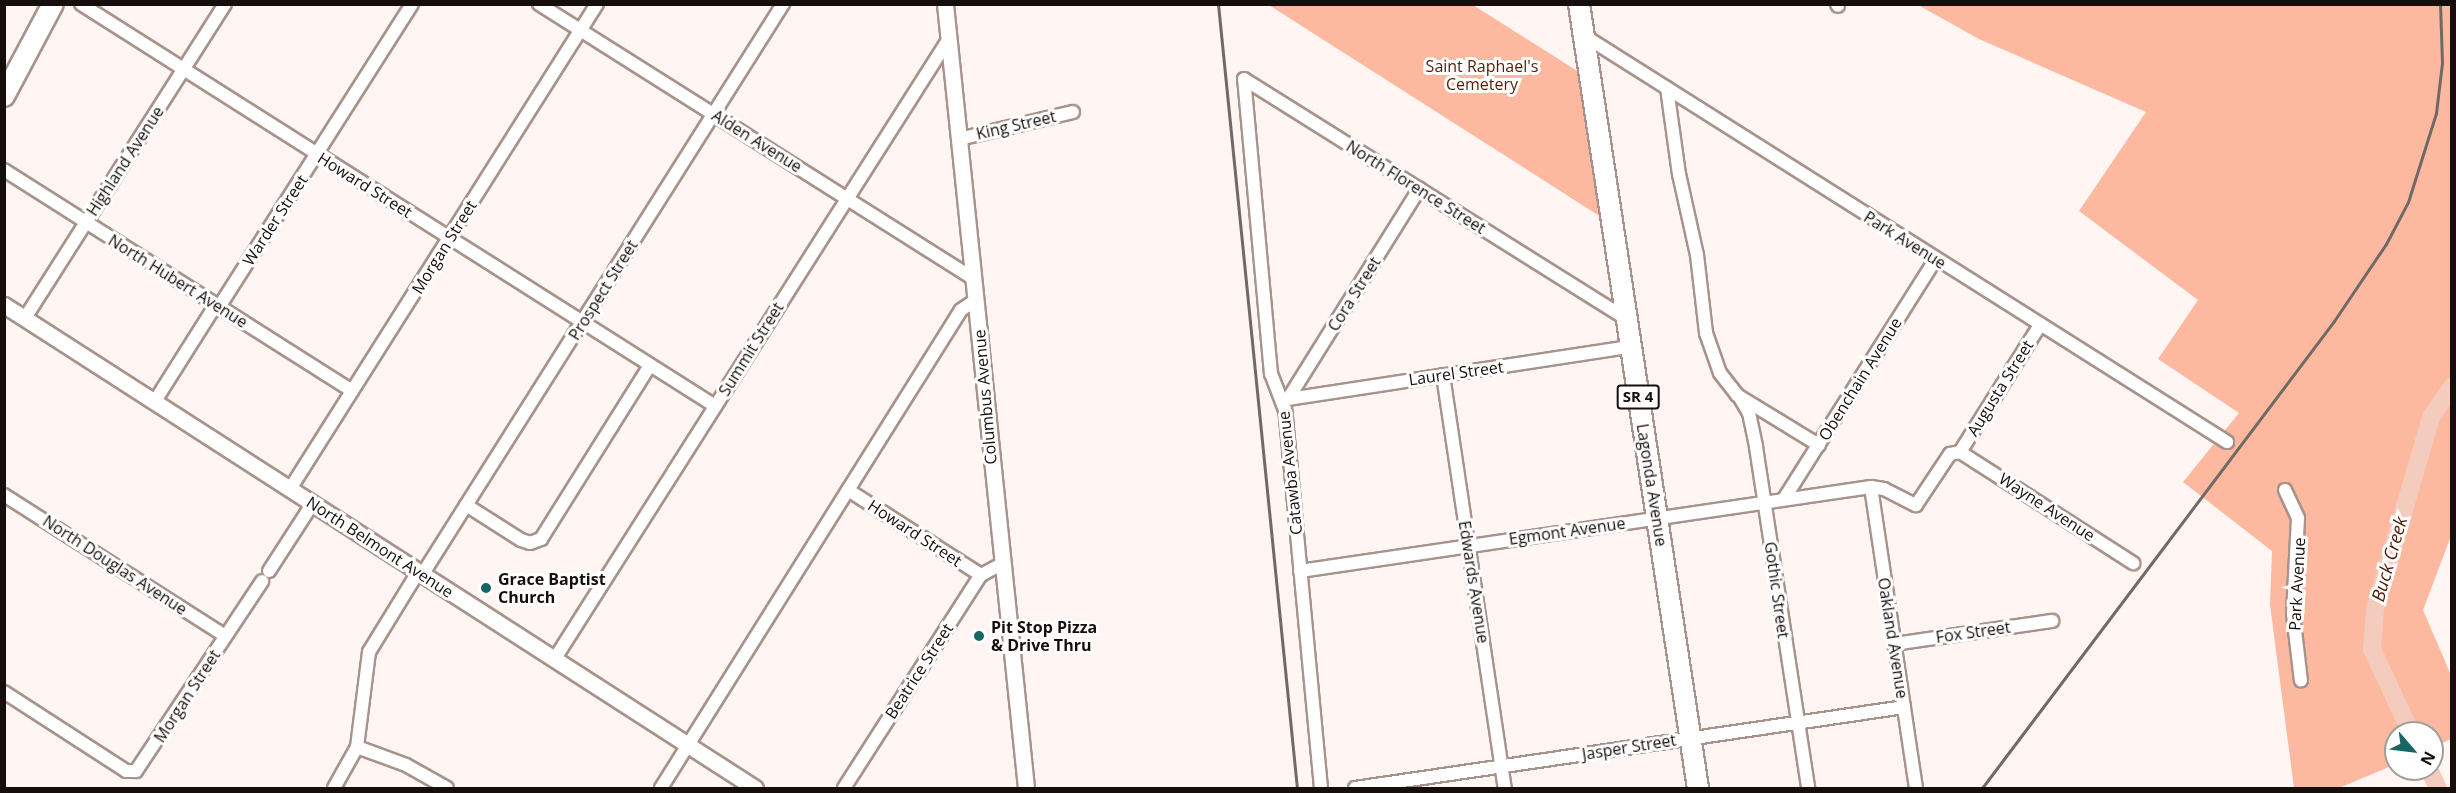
<!DOCTYPE html>
<style>
body{margin:0}
#map{position:relative;width:2456px;height:793px;overflow:hidden;background:#fff6f3;font-family:"Open Sans",sans-serif}
div>[style]{position:absolute}
[style*='--x']{left:calc(var(--x)*1px);top:calc(var(--y)*1px);width:calc(var(--w)*1px);rotate:calc(var(--a)*1deg)}
.green>*{inset:0;background:#fcb9a0}
.river>*{height:18px;margin:-9px;padding:0 9px;transform-origin:9px;border-radius:9px;background:#f3ccbe}
.roads{filter:drop-shadow(2px 0 #a7938b) drop-shadow(-2px 0 #a7938b) drop-shadow(0 2px #a7938b) drop-shadow(0 -2px #a7938b)}
.minor>*{height:12px;margin:-6px;padding:0 6px;transform-origin:6px;border-radius:6px;background:#fff}
.tertiary>*{height:15px;margin:-7.5px;padding:0 7.5px;transform-origin:7.5px;border-radius:7.5px;background:#fff}
.primary>*{height:20px;margin:-10px;padding:0 10px;transform-origin:10px;border-radius:10px;background:#fff}
.rail>*{height:3px;margin:-1.5px;padding:0 1.5px;transform-origin:1.5px;border-radius:1.5px;background:#716966}
.dots>*{width:16px;height:16px;translate:-50% -50%;box-sizing:border-box;border:3px solid #fff;border-radius:50%}
span{translate:-50% -50%;white-space:nowrap;text-align:center;line-height:1.15;-webkit-text-stroke:6px #fff;paint-order:stroke}
.shield-label span{padding:2px 4px;background:#fff;border:2px solid;border-radius:4px;-webkit-text-stroke-width:0}
.shield-label{font-size:15px;color:#150e0b;font-weight:700}
.park-label{font-size:16px;color:#551d04}
.street-label{font-size:16px;color:#150e0b}
.poi-label{font-size:16px;color:#150e0b;font-weight:700}
.left{translate:0 -50%;text-align:left}
.water-label{font-size:18px;color:#511901;font-style:italic}
.frame{position:absolute;inset:0;border:6px solid #150e0b;pointer-events:none}
.north{position:absolute;left:2384px;top:721px;width:60px;height:60px;box-sizing:border-box;background:#fff;border:2px solid #a19f9d;border-radius:50%;rotate:118deg;font-size:16px;font-weight:700;line-height:24px;text-align:center;color:#150e0b}
.north::after{content:'';display:block;margin:auto;width:21px;height:27px;background:#186663;clip-path:polygon(50% 0,100% 100%,50% 72%,0 100%)}
</style>
<div id="map">
<div class="green">
<i style="clip-path:polygon(1269px 5px,1473px 5px,1590px 79px,1612px 224px)"></i>
<i style="clip-path:polygon(1918px 5px,2451px 5px,2451px 536px,2423px 610px,2451px 675px,2451px 739px,2432px 748px,2432px 733px,2396px 733px,2396px 764px,2339px 788px,2294px 788px,2270px 605px,2272px 551px,2183px 482px,2239px 413px,2158px 359px,2198px 300px,2079px 211px,2146px 112px,1979px 39px)"></i>
</div>
<div class="river">
<i style="--x:2411;--y:733;--w:93;--a:-114.9"></i>
<i style="--x:2372;--y:649;--w:40;--a:-85.7"></i>
<i style="--x:2375;--y:609;--w:200;--a:-73.7"></i>
<i style="--x:2431;--y:417;--w:37;--a:-55"></i>
<i style="--x:2429;--y:769;--w:21;--a:65"></i>
</div>
<div class="roads">
<div class="minor">
<i style="--x:81;--y:4;--w:751;--a:32.38"></i>
<i style="--x:539;--y:4;--w:515;--a:32.3"></i>
<i style="--x:1837;--y:4;--w:2;--a:63"></i>
<i style="--x:1583;--y:35;--w:762;--a:32.29"></i>
<i style="--x:1667;--y:88;--w:87;--a:82.1"></i>
<i style="--x:1679;--y:174;--w:83;--a:77.5"></i>
<i style="--x:1697;--y:255;--w:79;--a:83.4"></i>
<i style="--x:1706;--y:333;--w:42;--a:70.7"></i>
<i style="--x:1720;--y:373;--w:28;--a:52"></i>
<i style="--x:1737;--y:395;--w:96;--a:31.4"></i>
<i style="--x:959;--y:139;--w:117;--a:-13.3"></i>
<i style="--x:4;--y:170;--w:412;--a:32.4"></i>
<i style="--x:25;--y:318;--w:372;--a:-57.5"></i>
<i style="--x:1443;--y:375;--w:418;--a:81.5"></i>
<i style="--x:1740;--y:398;--w:17;--a:59"></i>
<i style="--x:1749;--y:413;--w:35;--a:78"></i>
<i style="--x:1756;--y:447;--w:345;--a:81.3"></i>
<i style="--x:1288;--y:399;--w:248;--a:-58"></i>
<i style="--x:1282;--y:400;--w:352;--a:-8.7"></i>
<i style="--x:155;--y:401;--w:107;--a:-57.7"></i>
<i style="--x:212;--y:311;--w:8;--a:-30"></i>
<i style="--x:219;--y:307;--w:359;--a:-57.5"></i>
<i style="--x:1960;--y:452;--w:206;--a:32.7"></i>
<i style="--x:1960;--y:452;--w:150;--a:-57.8"></i>
<i style="--x:1871;--y:487;--w:304;--a:81.5"></i>
<i style="--x:290;--y:489;--w:574;--a:-57.67"></i>
<i style="--x:848;--y:490;--w:158;--a:32.6"></i>
<i style="--x:2285;--y:490;--w:31;--a:65"></i>
<i style="--x:2298;--y:518;--w:96;--a:93"></i>
<i style="--x:2293;--y:614;--w:67;--a:83.2"></i>
<i style="--x:4;--y:495;--w:262;--a:32.5"></i>
<i style="--x:1784;--y:499;--w:284;--a:-57.7"></i>
<i style="--x:466;--y:505;--w:65;--a:32.5"></i>
<i style="--x:521;--y:540;--w:9;--a:18"></i>
<i style="--x:530;--y:543;--w:12;--a:-20"></i>
<i style="--x:541;--y:539;--w:205;--a:-57.9"></i>
<i style="--x:269;--y:571;--w:81;--a:-57.1"></i>
<i style="--x:1300;--y:571;--w:577;--a:-8.37"></i>
<i style="--x:1871;--y:487;--w:13;--a:9"></i>
<i style="--x:1884;--y:489;--w:36;--a:27"></i>
<i style="--x:1916;--y:505;--w:61;--a:-56.3"></i>
<i style="--x:1950;--y:454;--w:10;--a:-11"></i>
<i style="--x:422;--y:575;--w:676;--a:-57.7"></i>
<i style="--x:1894;--y:644;--w:160;--a:-8.3"></i>
<i style="--x:554;--y:660;--w:735;--a:-57.56"></i>
<i style="--x:4;--y:692;--w:145;--a:32.9"></i>
<i style="--x:126;--y:771;--w:10;--a:0"></i>
<i style="--x:136;--y:771;--w:228;--a:-56.4"></i>
<i style="--x:357;--y:747;--w:52;--a:20.2"></i>
<i style="--x:406;--y:765;--w:47;--a:29.3"></i>
<i style="--x:334;--y:788;--w:47;--a:-60.7"></i>
<i style="--x:357;--y:747;--w:96;--a:-82.8"></i>
<i style="--x:369;--y:652;--w:94;--a:-58.5"></i>
<i style="--x:661;--y:788;--w:564;--a:-57.89"></i>
<i style="--x:961;--y:310;--w:18;--a:-34"></i>
<i style="--x:844;--y:788;--w:253;--a:-57.3"></i>
<i style="--x:981;--y:575;--w:24;--a:-28"></i>
<i style="--x:1321;--y:788;--w:380;--a:-95.4"></i>
<i style="--x:1285;--y:410;--w:39;--a:-111"></i>
<i style="--x:1271;--y:374;--w:296;--a:-95.2"></i>
<i style="--x:1244;--y:79;--w:451;--a:32.1"></i>
<i style="--x:1355;--y:788;--w:555;--a:-8.39"></i>
</div>
<div class="tertiary">
<i style="--x:945;--y:4;--w:788;--a:84.1"></i>
<i style="--x:4;--y:305;--w:893;--a:32.75"></i>
</div>
<div class="primary">
<i style="--x:1579;--y:4;--w:793;--a:81.37"></i>
<i style="--x:4;--y:96;--w:104;--a:-62"></i>
</div>
</div>
<div class="rail">
<i style="--x:1218;--y:4;--w:788;--a:84.25"></i>
<i style="--x:1982;--y:788;--w:585;--a:-52.99"></i>
<i style="--x:2334;--y:321;--w:93;--a:-56"></i>
<i style="--x:2386;--y:244;--w:47;--a:-62.4"></i>
<i style="--x:2408;--y:202;--w:93;--a:-72.5"></i>
<i style="--x:2436;--y:113;--w:50;--a:-83.2"></i>
<i style="--x:2442;--y:63;--w:59;--a:-91.9"></i>
</div>
<div class="dots">
<i style="left:486px;top:588px;background:#186663"></i>
<i style="left:979px;top:636px;background:#186663"></i>
</div>
<div class="shield-label">
<span style="left:1638px;top:397px">SR 4</span>
</div>
<div class="park-label">
<span style="left:1482px;top:75px">Saint Raphael's<br>Cemetery</span>
</div>
<div class="street-label">
<span style="left:1016px;top:125px;rotate:-13deg">King Street</span>
<span style="left:757px;top:141px;rotate:32deg">Alden Avenue</span>
<span style="left:125px;top:161px;rotate:-57deg">Highland Avenue</span>
<span style="left:365px;top:185px;rotate:32deg">Howard Street</span>
<span style="left:1416px;top:187px;rotate:32deg">North Florence Street</span>
<span style="left:275px;top:220px;rotate:-57deg">Warder Street</span>
<span style="left:1905px;top:240px;rotate:32deg">Park Avenue</span>
<span style="left:444px;top:247px;rotate:-58deg">Morgan Street</span>
<span style="left:178px;top:281px;rotate:32deg">North Hubert Avenue</span>
<span style="left:603px;top:290px;rotate:-58deg">Prospect Street</span>
<span style="left:1354px;top:294px;rotate:-58deg">Cora Street</span>
<span style="left:751px;top:349px;rotate:-58deg">Summit Street</span>
<span style="left:1456px;top:373px;rotate:-8deg">Laurel Street</span>
<span style="left:1860px;top:379px;rotate:-58deg">Obenchain Avenue</span>
<span style="left:2000px;top:388px;rotate:-58deg">Augusta Street</span>
<span style="left:985px;top:397px;rotate:-95deg">Columbus Avenue</span>
<span style="left:1290px;top:473px;rotate:-96deg">Catawba Avenue</span>
<span style="left:1652px;top:485px;rotate:81deg">Lagonda Avenue</span>
<span style="left:2047px;top:507px;rotate:33deg">Wayne Avenue</span>
<span style="left:1567px;top:531px;rotate:-8deg">Egmont Avenue</span>
<span style="left:915px;top:533px;rotate:33deg">Howard Street</span>
<span style="left:380px;top:547px;rotate:33deg">North Belmont Avenue</span>
<span style="left:115px;top:565px;rotate:33deg">North Douglas Avenue</span>
<span style="left:1474px;top:582px;rotate:81deg">Edwards Avenue</span>
<span style="left:2297px;top:584px;rotate:-87deg">Park Avenue</span>
<span style="left:1777px;top:590px;rotate:82deg">Gothic Street</span>
<span style="left:1973px;top:632px;rotate:-8deg">Fox Street</span>
<span style="left:1893px;top:638px;rotate:81deg">Oakland Avenue</span>
<span style="left:919px;top:671px;rotate:-57deg">Beatrice Street</span>
<span style="left:187px;top:696px;rotate:-57deg">Morgan Street</span>
<span style="left:1629px;top:747px;rotate:-9deg">Jasper Street</span>
</div>
<div class="poi-label">
<span class="left" style="left:498px;top:588px">Grace Baptist<br>Church</span>
<span class="left" style="left:991px;top:636px">Pit Stop Pizza<br>&amp; Drive Thru</span>
</div>
<div class="water-label">
<span style="left:2389px;top:559px;rotate:-74deg">Buck Creek</span>
</div>
<div class="frame"></div>
<div class="north">N</div>
</div>
